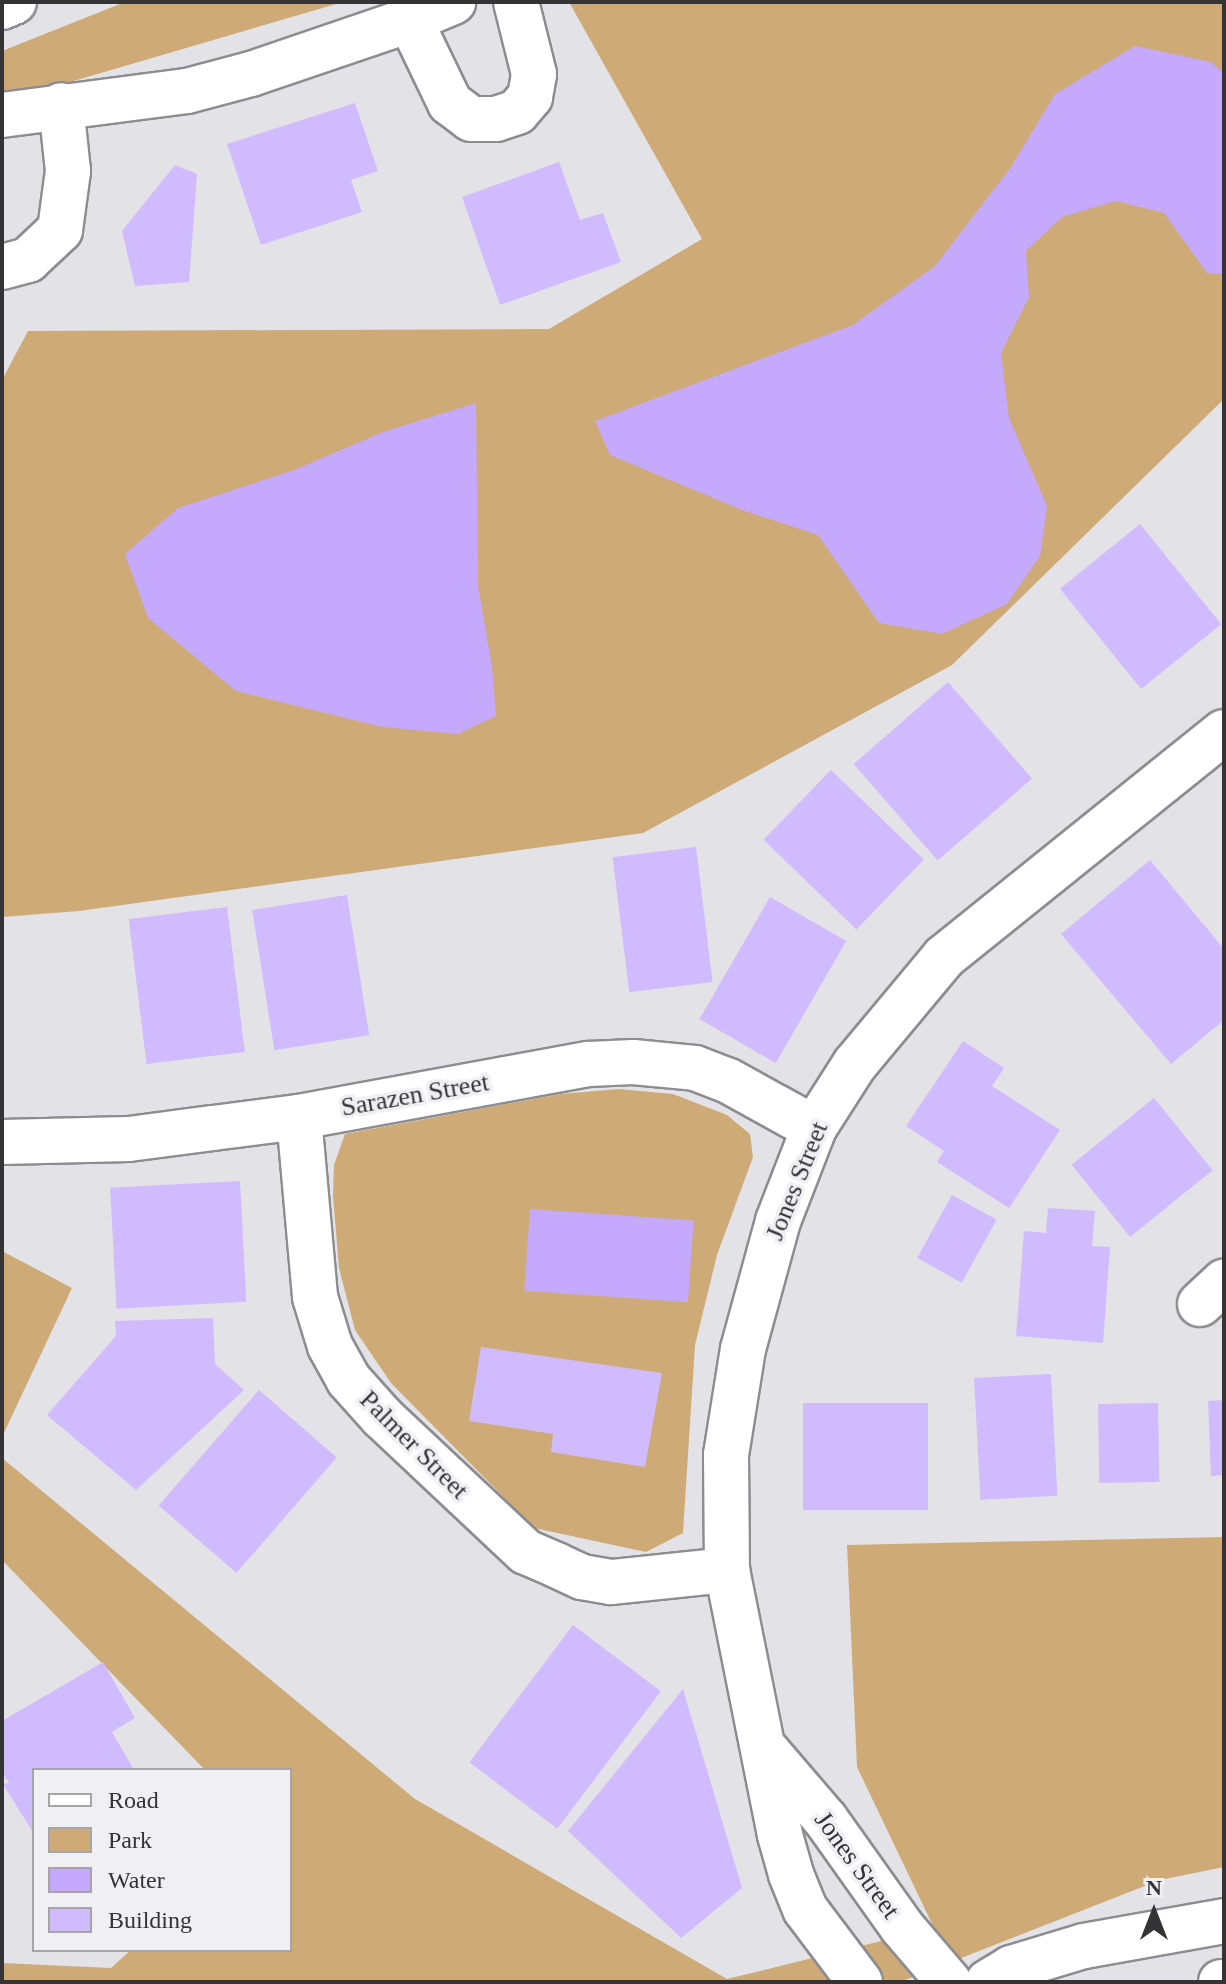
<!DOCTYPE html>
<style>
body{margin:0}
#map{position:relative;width:1226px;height:1984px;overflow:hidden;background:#e3e2e6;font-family:"Times New Roman",serif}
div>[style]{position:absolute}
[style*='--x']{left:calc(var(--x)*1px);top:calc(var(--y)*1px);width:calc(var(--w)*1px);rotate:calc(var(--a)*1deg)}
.green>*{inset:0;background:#ceaa77}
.water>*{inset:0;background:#c4a9fc;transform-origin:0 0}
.building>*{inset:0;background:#d0bbfe;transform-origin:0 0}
.roads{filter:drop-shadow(2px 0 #8d8c90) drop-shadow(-2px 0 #8d8c90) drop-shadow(0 2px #8d8c90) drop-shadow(0 -2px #8d8c90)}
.minor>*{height:44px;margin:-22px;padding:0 22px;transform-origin:22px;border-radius:22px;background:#fff}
span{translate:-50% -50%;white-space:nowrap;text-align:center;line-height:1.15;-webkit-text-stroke:7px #f0eff4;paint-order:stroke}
.street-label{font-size:26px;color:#343335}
.frame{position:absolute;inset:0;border:4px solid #343335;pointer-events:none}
.legend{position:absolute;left:32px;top:1768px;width:260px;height:184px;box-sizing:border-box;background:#f0eff4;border:2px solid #a5a4a8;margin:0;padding:10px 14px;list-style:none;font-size:24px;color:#343335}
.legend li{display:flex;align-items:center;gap:16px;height:40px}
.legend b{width:40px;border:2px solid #a5a4a8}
.north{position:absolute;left:1114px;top:1872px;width:80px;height:80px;-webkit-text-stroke:6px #f0eff4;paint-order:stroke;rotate:0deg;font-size:22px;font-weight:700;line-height:32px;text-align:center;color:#343335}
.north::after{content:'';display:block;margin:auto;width:28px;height:36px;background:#343335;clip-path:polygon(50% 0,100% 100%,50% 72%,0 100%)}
</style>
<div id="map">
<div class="green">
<i style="clip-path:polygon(125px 2px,343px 2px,2px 102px,2px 51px)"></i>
<i style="clip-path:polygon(569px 2px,1224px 2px,1224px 399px,952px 665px,643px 833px,79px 911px,2px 917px,2px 380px,28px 331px,549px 329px,702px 239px)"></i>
<i style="clip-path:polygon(619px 1089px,673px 1094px,727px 1115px,750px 1134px,753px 1157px,717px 1255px,695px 1345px,683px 1533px,646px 1552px,534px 1528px,391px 1383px,355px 1330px,339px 1268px,333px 1195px,334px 1165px,345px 1134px,560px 1094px)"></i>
<i style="clip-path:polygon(2px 1251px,72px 1288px,2px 1437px)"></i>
<i style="clip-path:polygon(2px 1458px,415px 1799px,727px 1979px,934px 1928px,857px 1767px,847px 1545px,1224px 1537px,1224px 1867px,1160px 1880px,900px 1982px,2px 1982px,2px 1963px,111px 1968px,131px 1950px,290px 1950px,290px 1770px,205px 1770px,2px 1560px)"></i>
</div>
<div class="water">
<i style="clip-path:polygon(1135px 46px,1211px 62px,1224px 73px,1224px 274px,1207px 273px,1164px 213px,1116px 201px,1062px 217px,1026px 251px,1029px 297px,1001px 353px,1009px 418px,1047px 506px,1040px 556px,1007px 604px,942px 634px,879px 623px,818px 535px,742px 510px,610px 455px,595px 421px,853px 325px,935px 266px,1011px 167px,1055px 94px)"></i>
<i style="clip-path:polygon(476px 403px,478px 586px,492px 666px,496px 716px,458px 734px,382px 727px,236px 691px,148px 618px,125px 554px,178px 508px,294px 470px,383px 432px)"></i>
<i style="left:530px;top:1209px;width:164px;height:82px;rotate:4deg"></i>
</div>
<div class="building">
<i style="clip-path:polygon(355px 103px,378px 171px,351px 180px,362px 212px,261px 245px,227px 144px)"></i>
<i style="clip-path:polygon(559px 162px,580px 220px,603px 213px,621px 262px,500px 305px,462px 197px)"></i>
<i style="clip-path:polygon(175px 165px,197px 174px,189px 282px,135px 286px,122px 231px)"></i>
<i style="left:1140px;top:524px;width:129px;height:103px;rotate:51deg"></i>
<i style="left:948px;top:682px;width:128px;height:125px;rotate:49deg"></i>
<i style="left:831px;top:770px;width:129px;height:97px;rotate:44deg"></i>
<i style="left:696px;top:847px;width:136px;height:84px;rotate:83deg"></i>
<i style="clip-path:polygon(1150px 860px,1224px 949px,1224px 1020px,1171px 1064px,1061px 934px)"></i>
<i style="left:347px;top:895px;width:142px;height:96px;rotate:81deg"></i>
<i style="left:770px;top:897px;width:88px;height:141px;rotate:30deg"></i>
<i style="left:227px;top:907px;width:146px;height:99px;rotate:83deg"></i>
<i style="clip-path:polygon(963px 1041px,1004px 1068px,992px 1086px,1060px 1130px,1009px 1208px,937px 1162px,944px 1151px,906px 1126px)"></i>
<i style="left:1154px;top:1098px;width:93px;height:106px;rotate:51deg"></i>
<i style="left:240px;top:1181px;width:121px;height:130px;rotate:87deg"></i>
<i style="left:952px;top:1195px;width:51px;height:72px;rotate:29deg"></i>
<i style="clip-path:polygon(1048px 1208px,1095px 1211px,1092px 1246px,1110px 1247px,1103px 1343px,1016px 1336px,1024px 1231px,1046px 1233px)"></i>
<i style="clip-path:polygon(213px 1318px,215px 1364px,244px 1390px,136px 1490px,47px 1415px,116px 1336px,115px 1321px)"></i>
<i style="clip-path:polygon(481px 1347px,662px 1373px,645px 1467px,551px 1452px,553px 1434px,469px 1421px)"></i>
<i style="left:1051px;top:1374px;width:122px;height:77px;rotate:87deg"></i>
<i style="left:259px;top:1390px;width:103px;height:153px;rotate:41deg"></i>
<i style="clip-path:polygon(1224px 1400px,1224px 1475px,1211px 1476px,1208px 1401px)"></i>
<i style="left:803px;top:1403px;width:125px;height:107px"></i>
<i style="left:1158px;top:1403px;width:79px;height:60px;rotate:89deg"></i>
<i style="left:573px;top:1625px;width:110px;height:172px;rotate:37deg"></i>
<i style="clip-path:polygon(103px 1662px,135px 1718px,112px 1732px,134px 1770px,34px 1770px,34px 1834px,3px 1784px,9px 1783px,2px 1772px,2px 1721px)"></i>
<i style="clip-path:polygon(683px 1689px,742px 1888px,681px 1938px,568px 1831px)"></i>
</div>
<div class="roads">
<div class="minor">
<i style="--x:2;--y:7;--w:13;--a:-23"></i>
<i style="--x:410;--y:20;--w:92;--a:64.3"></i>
<i style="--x:450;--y:103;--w:26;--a:37"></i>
<i style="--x:471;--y:119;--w:25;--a:0"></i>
<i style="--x:496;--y:119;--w:22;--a:-18"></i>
<i style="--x:517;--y:112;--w:20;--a:-49"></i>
<i style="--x:530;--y:97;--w:23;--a:-80"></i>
<i style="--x:534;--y:74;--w:74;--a:-104"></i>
<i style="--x:2;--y:115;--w:187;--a:-7.4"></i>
<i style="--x:187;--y:91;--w:66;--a:-14.9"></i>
<i style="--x:251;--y:74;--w:168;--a:-18.8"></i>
<i style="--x:410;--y:20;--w:47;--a:-22.7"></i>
<i style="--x:2;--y:267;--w:27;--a:-15"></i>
<i style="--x:28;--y:260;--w:44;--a:-43.2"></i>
<i style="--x:60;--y:230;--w:60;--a:-82.3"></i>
<i style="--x:68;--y:171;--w:66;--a:-96.1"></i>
<i style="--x:299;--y:1117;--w:181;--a:84.9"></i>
<i style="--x:315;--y:1297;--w:51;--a:73"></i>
<i style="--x:330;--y:1346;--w:38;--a:61"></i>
<i style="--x:348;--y:1379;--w:51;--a:48.2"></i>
<i style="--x:382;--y:1417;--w:197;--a:43.2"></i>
<i style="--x:526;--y:1552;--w:33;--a:23"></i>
<i style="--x:556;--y:1565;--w:29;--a:25"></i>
<i style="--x:582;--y:1577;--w:29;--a:10"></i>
<i style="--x:611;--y:1582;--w:117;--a:-5.9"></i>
<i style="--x:2;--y:1142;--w:127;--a:-1.4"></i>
<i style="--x:129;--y:1139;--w:85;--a:-7.5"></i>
<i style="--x:213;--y:1128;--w:87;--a:-7.3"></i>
<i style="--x:299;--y:1117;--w:295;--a:-10.4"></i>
<i style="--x:589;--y:1064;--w:44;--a:-2.6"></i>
<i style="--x:633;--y:1062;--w:62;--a:5.5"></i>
<i style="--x:695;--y:1068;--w:34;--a:21"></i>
<i style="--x:727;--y:1080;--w:99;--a:28.9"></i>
<i style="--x:1200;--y:1304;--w:33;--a:-43"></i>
<i style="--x:766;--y:1750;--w:92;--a:49.4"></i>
<i style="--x:826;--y:1820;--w:131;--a:54.6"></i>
<i style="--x:902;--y:1927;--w:72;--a:49.5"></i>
<i style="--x:860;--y:1982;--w:91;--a:-127"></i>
<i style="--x:805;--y:1909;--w:38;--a:-112"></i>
<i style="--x:791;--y:1874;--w:41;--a:-105.8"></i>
<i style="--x:780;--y:1835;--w:270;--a:-101.3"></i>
<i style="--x:727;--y:1570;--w:115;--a:-90.5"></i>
<i style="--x:726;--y:1455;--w:107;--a:-80.9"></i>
<i style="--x:743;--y:1349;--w:133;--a:-74.7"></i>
<i style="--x:778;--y:1221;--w:100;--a:-68.8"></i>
<i style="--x:814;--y:1128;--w:76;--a:-57.4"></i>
<i style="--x:855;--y:1064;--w:139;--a:-50.2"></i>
<i style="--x:944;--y:957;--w:359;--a:-38.8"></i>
<i style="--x:988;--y:1982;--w:27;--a:-31"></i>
<i style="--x:1011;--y:1968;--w:76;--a:-16.8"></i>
<i style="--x:1084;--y:1946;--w:142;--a:-10.1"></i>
<i style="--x:1221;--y:1982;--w:3;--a:0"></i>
</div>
</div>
<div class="street-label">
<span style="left:415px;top:1095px;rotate:-10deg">Sarazen Street</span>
<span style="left:797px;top:1181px;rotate:-68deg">Jones Street</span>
<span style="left:414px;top:1445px;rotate:45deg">Palmer Street</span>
<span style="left:857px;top:1865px;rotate:54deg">Jones Street</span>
</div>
<div class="frame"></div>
<ul class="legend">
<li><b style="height:10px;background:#fff"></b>Road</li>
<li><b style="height:22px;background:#ceaa77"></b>Park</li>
<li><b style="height:22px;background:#c4a9fc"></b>Water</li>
<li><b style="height:22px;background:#d0bbfe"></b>Building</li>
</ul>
<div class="north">N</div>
</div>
